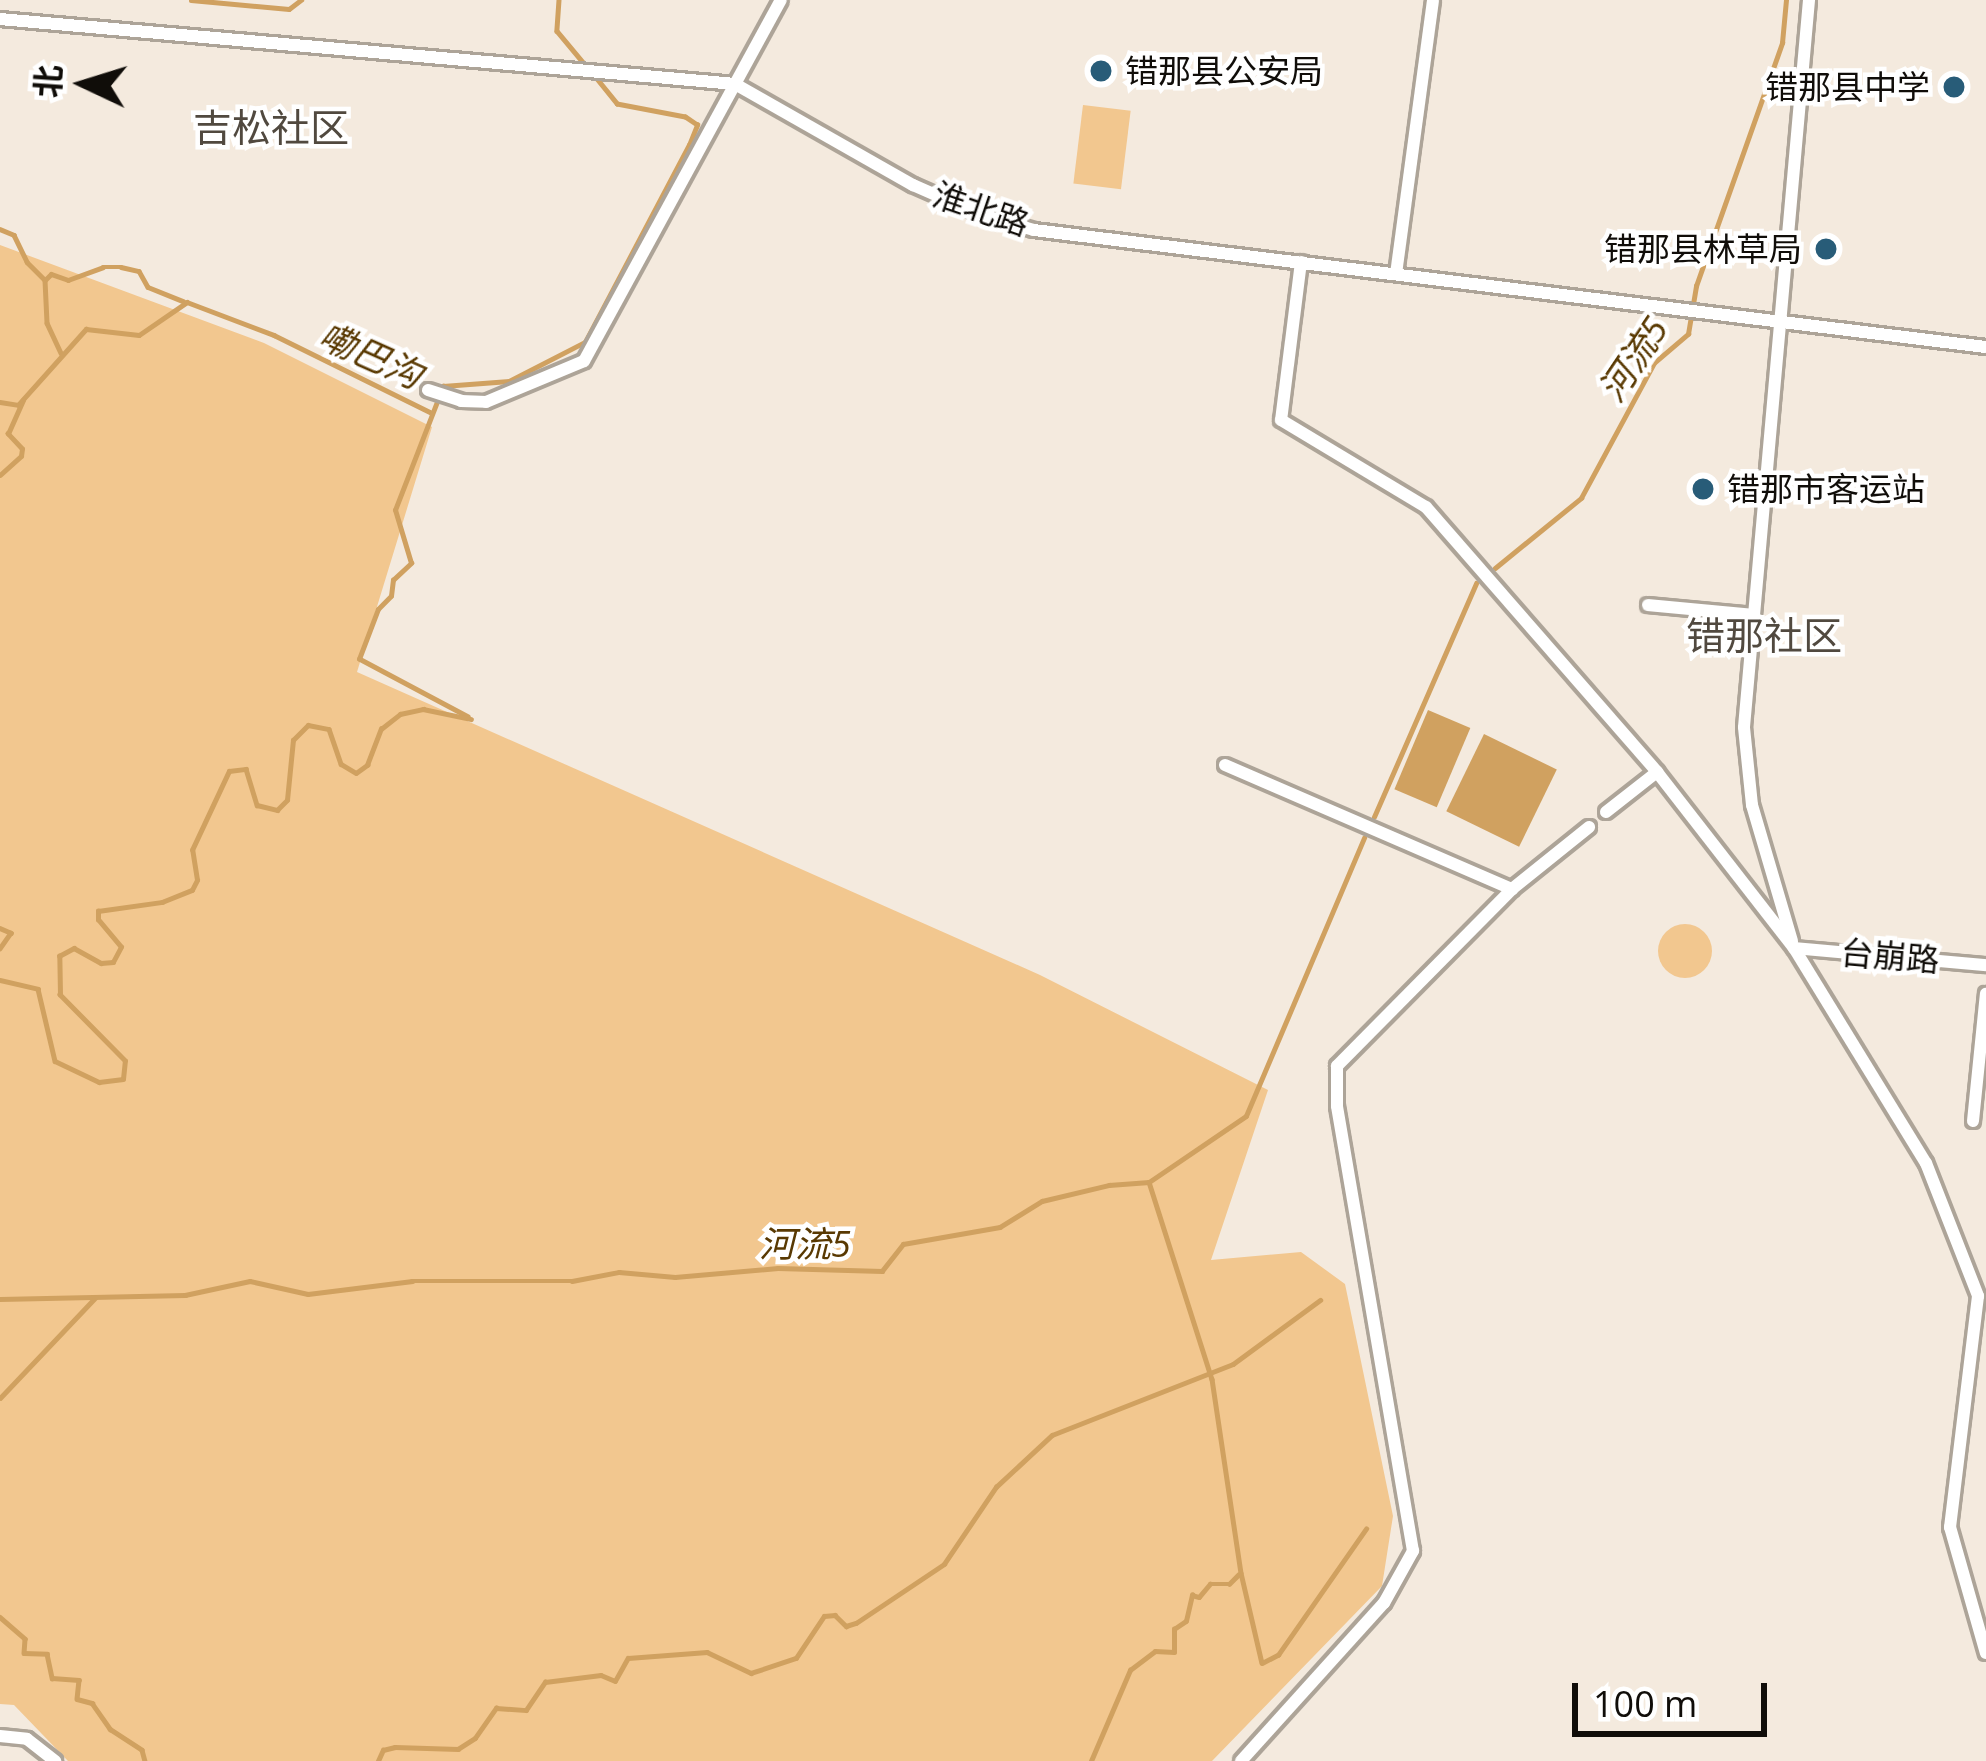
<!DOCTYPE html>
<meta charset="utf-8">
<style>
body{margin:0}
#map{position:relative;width:1986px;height:1761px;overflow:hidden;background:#f4eade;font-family:"Open Sans","Noto Sans SC",sans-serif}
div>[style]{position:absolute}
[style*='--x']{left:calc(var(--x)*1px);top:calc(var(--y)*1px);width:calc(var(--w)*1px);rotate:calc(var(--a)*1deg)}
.green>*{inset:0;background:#f2c78f;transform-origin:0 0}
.round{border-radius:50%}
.water>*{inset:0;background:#d0a160;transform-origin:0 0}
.stream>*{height:4.5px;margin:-2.25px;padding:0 2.25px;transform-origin:2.25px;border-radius:2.25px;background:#d0a160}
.roads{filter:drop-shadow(3px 0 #ada498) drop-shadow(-3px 0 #ada498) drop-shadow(0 3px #ada498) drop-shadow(0 -3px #ada498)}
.minor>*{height:12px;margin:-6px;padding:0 6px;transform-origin:6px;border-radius:6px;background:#fff}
.dots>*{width:33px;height:33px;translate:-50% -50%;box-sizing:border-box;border:6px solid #fff;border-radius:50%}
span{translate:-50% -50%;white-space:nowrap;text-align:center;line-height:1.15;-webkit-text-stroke:9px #fff;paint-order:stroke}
.poi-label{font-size:33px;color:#100d09}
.left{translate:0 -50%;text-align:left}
.right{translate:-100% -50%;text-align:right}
.street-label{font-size:33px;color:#100d09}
.water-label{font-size:36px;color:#593902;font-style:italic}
.quarter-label{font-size:39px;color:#51493f}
.north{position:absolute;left:24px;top:24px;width:120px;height:120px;-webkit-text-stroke:9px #fff;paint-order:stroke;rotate:274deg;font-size:33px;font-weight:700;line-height:48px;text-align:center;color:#100d09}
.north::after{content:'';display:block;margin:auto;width:42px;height:54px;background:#100d09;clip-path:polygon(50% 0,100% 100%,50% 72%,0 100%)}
.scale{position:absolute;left:1572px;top:1683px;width:195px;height:54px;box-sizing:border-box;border:6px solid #100d09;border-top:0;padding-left:15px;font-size:36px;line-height:42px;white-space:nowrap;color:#100d09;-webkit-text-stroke:9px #fff;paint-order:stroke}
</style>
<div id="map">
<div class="green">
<i style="left:1083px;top:105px;width:48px;height:79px;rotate:7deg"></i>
<i style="clip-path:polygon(0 245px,264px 343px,432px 427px,357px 672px,1040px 975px,1268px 1090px,1211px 1260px,1301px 1252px,1345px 1284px,1393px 1516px,1382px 1586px,1212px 1761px,68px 1761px,14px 1705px,0 1704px)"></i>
<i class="round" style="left:1658px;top:924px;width:54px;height:54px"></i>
</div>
<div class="water">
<i style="left:1428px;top:710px;width:46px;height:86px;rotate:23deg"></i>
<i style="left:1484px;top:734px;width:81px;height:86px;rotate:26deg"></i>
</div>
<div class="stream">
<i style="--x:191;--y:0;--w:98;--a:5.2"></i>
<i style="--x:289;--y:9;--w:15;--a:-37"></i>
<i style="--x:559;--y:0;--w:31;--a:94"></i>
<i style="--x:557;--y:31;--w:47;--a:50.2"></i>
<i style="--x:0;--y:229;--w:15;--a:23"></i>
<i style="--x:14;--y:235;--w:30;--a:64"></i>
<i style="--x:27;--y:262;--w:25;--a:45"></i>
<i style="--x:45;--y:280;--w:43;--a:87.3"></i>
<i style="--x:47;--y:323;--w:33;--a:65"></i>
<i style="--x:45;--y:280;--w:8;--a:-45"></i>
<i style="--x:51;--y:274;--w:18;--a:19"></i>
<i style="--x:68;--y:280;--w:37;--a:-20"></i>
<i style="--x:103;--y:267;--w:18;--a:0"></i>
<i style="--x:121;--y:267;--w:18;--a:13"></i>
<i style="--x:139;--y:271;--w:18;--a:61"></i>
<i style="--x:148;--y:287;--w:38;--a:22"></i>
<i style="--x:0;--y:402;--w:18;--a:9"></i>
<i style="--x:18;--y:405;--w:102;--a:-48.2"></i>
<i style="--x:86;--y:329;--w:53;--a:6.5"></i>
<i style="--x:139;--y:335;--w:58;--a:-34.5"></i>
<i style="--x:187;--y:302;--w:93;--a:20.8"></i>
<i style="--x:274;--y:335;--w:174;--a:26.3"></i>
<i style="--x:0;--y:475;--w:28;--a:-42"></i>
<i style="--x:21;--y:456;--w:7;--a:-82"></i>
<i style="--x:22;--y:449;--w:21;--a:-133"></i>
<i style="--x:8;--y:434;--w:37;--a:-66"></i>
<i style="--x:1495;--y:568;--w:111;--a:-39.1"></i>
<i style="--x:1581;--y:498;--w:153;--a:-61.6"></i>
<i style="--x:1654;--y:363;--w:45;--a:-40.5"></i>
<i style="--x:1688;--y:334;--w:49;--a:-80.5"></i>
<i style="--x:1696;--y:286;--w:258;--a:-70.5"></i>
<i style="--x:1782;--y:43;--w:43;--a:-84.7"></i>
<i style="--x:468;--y:717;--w:123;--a:-152"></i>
<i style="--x:359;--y:659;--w:53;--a:-69.2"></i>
<i style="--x:378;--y:609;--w:18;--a:-45"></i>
<i style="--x:391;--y:596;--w:16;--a:-83"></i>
<i style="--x:393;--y:580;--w:25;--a:-43"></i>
<i style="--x:411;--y:563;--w:55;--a:-106.8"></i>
<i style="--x:395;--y:510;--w:133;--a:-68.8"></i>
<i style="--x:443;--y:386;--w:66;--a:-4.3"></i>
<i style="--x:509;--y:381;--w:85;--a:-27.2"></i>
<i style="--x:585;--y:342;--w:223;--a:-62.2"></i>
<i style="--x:689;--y:145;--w:22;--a:-68"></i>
<i style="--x:697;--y:125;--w:14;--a:-146"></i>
<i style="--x:685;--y:117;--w:69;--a:-169.2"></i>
<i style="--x:617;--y:104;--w:36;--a:-129"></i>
<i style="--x:1374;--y:817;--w:255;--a:-66.4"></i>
<i style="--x:0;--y:928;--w:12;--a:24"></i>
<i style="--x:11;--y:933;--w:19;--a:125"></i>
<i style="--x:0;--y:980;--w:39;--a:13"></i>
<i style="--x:38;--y:989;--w:74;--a:76.7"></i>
<i style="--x:55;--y:1061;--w:49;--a:25.5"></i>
<i style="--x:99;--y:1082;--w:24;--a:-7"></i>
<i style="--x:123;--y:1079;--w:18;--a:-84"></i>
<i style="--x:125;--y:1061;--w:93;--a:-134.6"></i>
<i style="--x:60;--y:995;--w:39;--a:-91"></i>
<i style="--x:59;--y:956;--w:17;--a:-28"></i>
<i style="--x:74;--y:948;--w:31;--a:29"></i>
<i style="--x:101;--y:963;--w:12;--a:-5"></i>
<i style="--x:113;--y:962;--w:17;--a:-62"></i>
<i style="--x:121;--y:947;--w:35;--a:-130"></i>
<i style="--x:98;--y:920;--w:9;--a:-90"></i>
<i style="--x:98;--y:911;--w:65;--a:-8"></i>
<i style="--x:162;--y:902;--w:32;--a:-22"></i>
<i style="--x:192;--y:890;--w:11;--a:-63"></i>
<i style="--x:197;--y:880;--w:30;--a:-99"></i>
<i style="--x:192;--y:850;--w:87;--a:-64.9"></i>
<i style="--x:229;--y:771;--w:17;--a:-7"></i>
<i style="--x:246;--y:769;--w:38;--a:73"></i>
<i style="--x:257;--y:805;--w:21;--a:14"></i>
<i style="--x:277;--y:810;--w:14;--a:-45"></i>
<i style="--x:287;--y:800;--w:60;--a:-84.3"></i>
<i style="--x:293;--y:740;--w:21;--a:-45"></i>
<i style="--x:308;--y:725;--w:21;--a:11"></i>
<i style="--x:329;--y:729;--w:37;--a:71"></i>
<i style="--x:341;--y:764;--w:17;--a:31"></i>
<i style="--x:356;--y:773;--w:14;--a:-36"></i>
<i style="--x:367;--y:765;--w:39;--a:-69"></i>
<i style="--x:381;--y:729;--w:24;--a:-38"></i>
<i style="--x:400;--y:714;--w:24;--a:-12"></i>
<i style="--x:423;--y:709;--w:49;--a:11.8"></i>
<i style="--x:1149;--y:1182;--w:207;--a:72.3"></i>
<i style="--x:1212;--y:1379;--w:196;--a:81.5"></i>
<i style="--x:1241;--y:1573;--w:92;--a:76.9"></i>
<i style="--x:1262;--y:1663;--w:18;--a:-27"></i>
<i style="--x:1278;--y:1655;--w:154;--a:-55.1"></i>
<i style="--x:0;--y:1299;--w:185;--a:-1.2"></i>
<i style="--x:185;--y:1295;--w:66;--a:-12.2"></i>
<i style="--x:250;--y:1281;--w:59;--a:12.6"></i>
<i style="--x:308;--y:1294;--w:105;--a:-7.1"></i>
<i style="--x:412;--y:1281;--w:160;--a:0"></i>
<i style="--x:572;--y:1281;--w:48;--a:-10.8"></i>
<i style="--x:619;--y:1272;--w:56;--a:5.1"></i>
<i style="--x:675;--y:1277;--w:103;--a:-5"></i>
<i style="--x:778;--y:1268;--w:104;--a:1.7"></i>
<i style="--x:882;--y:1271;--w:34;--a:-52"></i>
<i style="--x:903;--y:1244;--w:98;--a:-9.9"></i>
<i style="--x:1000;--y:1227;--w:49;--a:-31.8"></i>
<i style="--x:1042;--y:1201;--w:69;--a:-13.4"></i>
<i style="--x:1109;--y:1185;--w:40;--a:-4.3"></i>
<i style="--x:1149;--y:1182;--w:117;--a:-34.2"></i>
<i style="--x:1246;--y:1116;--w:302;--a:-67"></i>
<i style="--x:0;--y:1398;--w:138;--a:-46.5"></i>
<i style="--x:0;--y:1617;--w:33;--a:41"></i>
<i style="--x:25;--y:1639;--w:14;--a:94"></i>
<i style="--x:24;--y:1653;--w:23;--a:2"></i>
<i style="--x:47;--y:1654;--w:25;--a:78"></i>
<i style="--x:52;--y:1678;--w:27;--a:4"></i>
<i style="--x:79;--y:1680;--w:19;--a:96"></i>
<i style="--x:77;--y:1699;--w:16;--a:15"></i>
<i style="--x:92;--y:1703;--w:32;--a:55"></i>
<i style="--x:110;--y:1729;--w:38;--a:33"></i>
<i style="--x:142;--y:1750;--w:11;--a:75"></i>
<i style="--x:378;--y:1761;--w:12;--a:-66"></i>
<i style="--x:383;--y:1750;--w:12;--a:-14"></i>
<i style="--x:395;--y:1747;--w:63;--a:1.8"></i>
<i style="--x:458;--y:1749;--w:20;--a:-33"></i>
<i style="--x:475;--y:1738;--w:37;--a:-55"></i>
<i style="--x:496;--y:1708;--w:30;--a:4"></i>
<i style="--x:526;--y:1710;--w:34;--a:-56"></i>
<i style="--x:545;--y:1682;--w:56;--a:-7.1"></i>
<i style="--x:601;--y:1675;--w:15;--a:23"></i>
<i style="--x:615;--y:1681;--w:26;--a:-61"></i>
<i style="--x:628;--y:1658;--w:79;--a:-4.3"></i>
<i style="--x:707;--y:1652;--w:49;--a:25.5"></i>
<i style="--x:751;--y:1673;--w:47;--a:-18.4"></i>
<i style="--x:796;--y:1658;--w:50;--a:-56.3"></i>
<i style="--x:824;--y:1616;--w:11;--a:-5"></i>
<i style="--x:835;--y:1615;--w:16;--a:45"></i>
<i style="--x:846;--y:1626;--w:10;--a:-17"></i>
<i style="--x:856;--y:1623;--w:106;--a:-33.8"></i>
<i style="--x:944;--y:1564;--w:93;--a:-56"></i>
<i style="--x:996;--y:1487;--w:76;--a:-42.9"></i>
<i style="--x:1052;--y:1435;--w:194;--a:-21.4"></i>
<i style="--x:1233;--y:1364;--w:108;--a:-36.3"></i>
<i style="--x:1091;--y:1761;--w:99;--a:-66.8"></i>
<i style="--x:1130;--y:1670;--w:31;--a:-37"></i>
<i style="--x:1155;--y:1651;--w:19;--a:3"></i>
<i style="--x:1174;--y:1652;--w:23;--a:-90"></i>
<i style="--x:1174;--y:1629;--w:14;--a:-34"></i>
<i style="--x:1186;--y:1621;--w:27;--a:-77"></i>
<i style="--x:1192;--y:1595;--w:7;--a:16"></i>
<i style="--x:1199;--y:1597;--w:17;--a:-50"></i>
<i style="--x:1210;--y:1584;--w:19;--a:0"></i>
<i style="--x:1229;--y:1584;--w:13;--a:-45"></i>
</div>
<div class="roads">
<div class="minor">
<i style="--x:0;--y:19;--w:738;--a:5.05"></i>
<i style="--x:735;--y:84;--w:205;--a:29.6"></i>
<i style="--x:913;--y:185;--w:74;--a:23.8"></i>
<i style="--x:981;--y:215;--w:55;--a:15.8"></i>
<i style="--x:1034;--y:230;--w:959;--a:7.01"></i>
<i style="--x:1301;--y:262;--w:159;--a:97.2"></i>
<i style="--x:1281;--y:420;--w:169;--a:31"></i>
<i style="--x:1426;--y:507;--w:352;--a:48.9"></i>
<i style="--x:1657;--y:772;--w:223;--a:52.1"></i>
<i style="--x:1794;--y:948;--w:252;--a:58.5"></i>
<i style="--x:1926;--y:1163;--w:143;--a:68.6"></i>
<i style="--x:1978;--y:1296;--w:233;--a:96.9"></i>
<i style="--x:1950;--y:1527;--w:131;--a:74.1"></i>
<i style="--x:1396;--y:274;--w:276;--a:-82.3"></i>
<i style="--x:428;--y:390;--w:35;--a:18"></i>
<i style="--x:461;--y:401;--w:25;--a:2"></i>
<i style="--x:486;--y:402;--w:106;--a:-22.7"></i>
<i style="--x:584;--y:361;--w:411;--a:-61.4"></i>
<i style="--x:1648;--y:605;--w:106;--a:5.4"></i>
<i style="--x:1225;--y:765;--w:313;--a:23.4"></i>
<i style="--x:1512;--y:889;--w:99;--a:-38.8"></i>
<i style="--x:1606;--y:812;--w:65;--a:-38.1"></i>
<i style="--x:1792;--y:941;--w:142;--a:-106.4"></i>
<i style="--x:1752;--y:805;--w:78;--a:-95.9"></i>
<i style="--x:1744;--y:727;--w:730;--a:-84.89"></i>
<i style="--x:1794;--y:948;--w:193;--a:5.1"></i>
<i style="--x:1973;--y:1121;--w:128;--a:-84.2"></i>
<i style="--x:0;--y:1736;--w:27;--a:6"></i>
<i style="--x:27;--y:1739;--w:36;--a:38"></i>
<i style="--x:1241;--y:1761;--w:213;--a:-47.9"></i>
<i style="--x:1384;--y:1603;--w:60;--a:-60.9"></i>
<i style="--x:1413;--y:1551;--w:451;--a:-99.7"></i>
<i style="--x:1337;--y:1106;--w:40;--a:-90"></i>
<i style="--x:1337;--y:1066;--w:249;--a:-45.3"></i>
</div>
</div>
<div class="dots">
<i style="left:1101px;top:71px;background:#285c78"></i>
<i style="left:1954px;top:87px;background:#285c78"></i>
<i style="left:1826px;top:249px;background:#285c78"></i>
<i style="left:1703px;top:489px;background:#285c78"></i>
</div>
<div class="poi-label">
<span class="left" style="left:1125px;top:71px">错那县公安局</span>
<span class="right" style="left:1930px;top:87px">错那县中学</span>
<span class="right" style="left:1802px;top:249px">错那县林草局</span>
<span class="left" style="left:1727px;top:489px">错那市客运站</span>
</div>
<div class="street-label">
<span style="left:981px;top:209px;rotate:19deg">淮北路</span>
<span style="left:1890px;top:956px;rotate:5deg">台崩路</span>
</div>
<div class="water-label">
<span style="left:371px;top:355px;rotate:24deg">嘞巴沟</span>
<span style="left:1633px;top:359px;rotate:-56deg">河流5</span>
<span style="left:805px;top:1244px">河流5</span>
</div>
<div class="quarter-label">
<span style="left:271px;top:127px">吉松社区</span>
<span style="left:1764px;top:635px">错那社区</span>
</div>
<div class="north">北</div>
<div class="scale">100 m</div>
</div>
